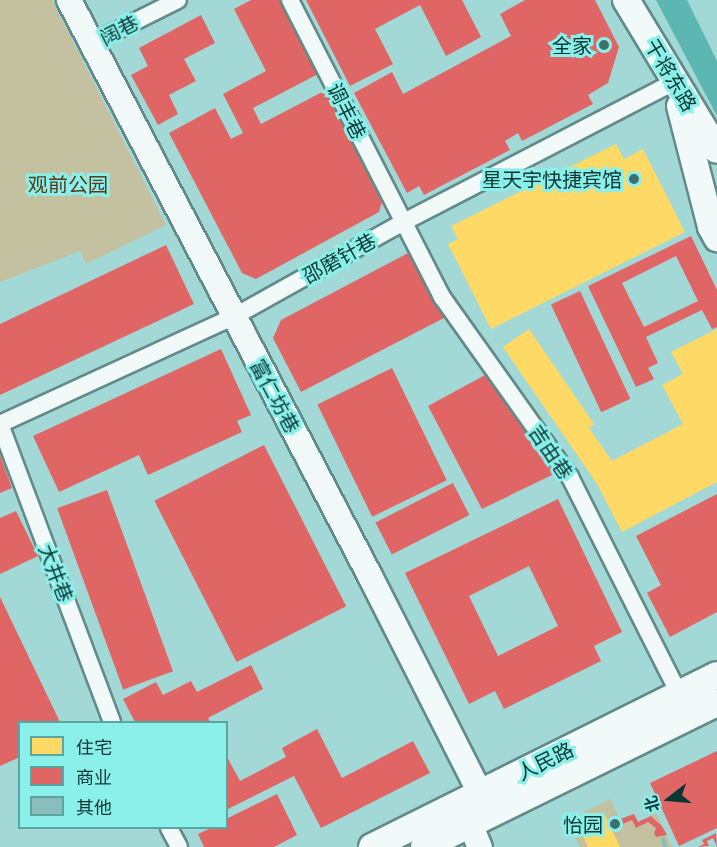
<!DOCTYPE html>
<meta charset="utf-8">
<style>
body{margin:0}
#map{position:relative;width:717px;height:847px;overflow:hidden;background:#a2d8d6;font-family:"IBM Plex Sans","Noto Sans SC",sans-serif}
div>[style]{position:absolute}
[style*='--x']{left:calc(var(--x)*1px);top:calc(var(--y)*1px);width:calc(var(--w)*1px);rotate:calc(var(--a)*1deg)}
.green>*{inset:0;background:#c4c1a0}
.water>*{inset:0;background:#5cb6b2}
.homes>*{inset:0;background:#ffd966}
.shops>*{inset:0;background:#e06666;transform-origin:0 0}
.building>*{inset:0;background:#8abdbc}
.roads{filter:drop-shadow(2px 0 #628a89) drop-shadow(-2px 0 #628a89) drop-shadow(0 2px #628a89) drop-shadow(0 -2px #628a89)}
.street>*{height:16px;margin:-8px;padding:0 8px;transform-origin:8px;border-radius:8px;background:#f1f9f9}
.secondary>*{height:24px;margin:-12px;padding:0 12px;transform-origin:12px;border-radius:12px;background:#f1f9f9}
.primary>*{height:26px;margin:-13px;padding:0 13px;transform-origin:13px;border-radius:13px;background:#f1f9f9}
.dots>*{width:16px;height:16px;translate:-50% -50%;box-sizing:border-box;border:3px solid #8befea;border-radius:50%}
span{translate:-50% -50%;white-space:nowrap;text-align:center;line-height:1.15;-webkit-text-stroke:6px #8befea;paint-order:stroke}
.street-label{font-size:20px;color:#0a3836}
.poi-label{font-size:20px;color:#0a3836}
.right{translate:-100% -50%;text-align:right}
.park-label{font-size:20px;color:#563c1b}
.legend{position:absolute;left:18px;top:721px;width:210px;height:108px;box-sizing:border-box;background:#8befea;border:2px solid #57a6a2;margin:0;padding:8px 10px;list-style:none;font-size:18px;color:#0a3836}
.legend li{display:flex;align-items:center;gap:12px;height:30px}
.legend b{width:30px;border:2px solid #57a6a2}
.north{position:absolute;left:639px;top:769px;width:60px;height:60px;-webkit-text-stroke:4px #8befea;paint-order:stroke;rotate:254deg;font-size:16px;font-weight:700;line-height:24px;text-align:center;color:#0a3836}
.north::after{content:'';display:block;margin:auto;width:21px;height:27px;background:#0a3836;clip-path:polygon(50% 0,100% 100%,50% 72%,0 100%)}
</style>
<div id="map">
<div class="green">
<i style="clip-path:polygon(0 0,52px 0,166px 225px,86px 264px,80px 251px,0 282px)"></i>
<i style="clip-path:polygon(610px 799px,620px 820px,634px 814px,638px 822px,656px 813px,672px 847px,580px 847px,567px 821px)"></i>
</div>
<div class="water">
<i style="clip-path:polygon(656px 0,687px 0,717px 61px,717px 116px)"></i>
</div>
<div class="homes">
<i style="clip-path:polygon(616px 144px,624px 159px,643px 149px,685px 232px,491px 329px,448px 244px,458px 239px,451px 226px)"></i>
<i style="clip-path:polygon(529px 329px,594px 424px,589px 428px,612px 461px,683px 424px,662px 385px,683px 374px,671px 352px,717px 329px,717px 482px,622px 532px,597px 484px,503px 347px)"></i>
<i style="clip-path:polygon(605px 815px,620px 847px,588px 847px,579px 827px)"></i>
</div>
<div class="shops">
<i style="clip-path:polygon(251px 0,282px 0,320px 73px,253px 108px,261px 124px,326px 90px,383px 198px,379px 212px,256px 279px,242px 273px,169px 133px,215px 108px,231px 139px,243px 133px,223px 94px,266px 71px,234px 9px)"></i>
<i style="clip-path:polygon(306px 0,462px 0,481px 37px,446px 56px,420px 5px,375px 29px,393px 64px,350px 86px)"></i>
<i style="clip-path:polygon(525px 0,595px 0,619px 47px,608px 83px,588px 95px,593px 104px,522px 141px,518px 133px,505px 141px,510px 150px,424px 195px,419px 186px,407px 193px,354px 93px,392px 72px,403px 94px,511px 36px,500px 14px)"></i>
<i style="clip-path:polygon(201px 15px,215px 43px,184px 59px,196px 81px,169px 95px,178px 114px,158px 125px,131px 75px,148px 66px,139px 48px)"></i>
<i style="clip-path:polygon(evenodd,691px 236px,717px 290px,717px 327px,712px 329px,702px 310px,646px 337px,658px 363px,648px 368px,654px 379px,636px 387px,588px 286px,691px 236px,676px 256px,698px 301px,644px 327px,622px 283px,676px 256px)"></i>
<i style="clip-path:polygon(166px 245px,194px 304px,0 395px,0 324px)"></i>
<i style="clip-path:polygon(410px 252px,444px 318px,301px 392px,273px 338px,281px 320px)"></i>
<i style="left:580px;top:291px;width:119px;height:32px;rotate:65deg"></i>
<i style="clip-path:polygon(221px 349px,251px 415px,237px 421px,242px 432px,148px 475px,139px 455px,59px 492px,33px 436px)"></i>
<i style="left:392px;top:368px;width:125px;height:83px;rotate:64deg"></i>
<i style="clip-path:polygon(487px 374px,556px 473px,482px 509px,428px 406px)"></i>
<i style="left:264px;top:445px;width:181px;height:123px;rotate:63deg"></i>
<i style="clip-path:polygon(0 455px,12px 488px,0 493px)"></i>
<i style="left:453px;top:483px;width:36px;height:87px;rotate:63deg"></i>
<i style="left:107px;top:490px;width:193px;height:53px;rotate:70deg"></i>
<i style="clip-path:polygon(717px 494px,717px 612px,670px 637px,647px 593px,661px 585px,636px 536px)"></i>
<i style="clip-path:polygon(evenodd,558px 499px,622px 632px,594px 646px,601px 661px,504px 709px,495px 691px,469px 704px,405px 573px,558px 499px,529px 566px,558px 626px,498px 656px,469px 596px,529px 566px)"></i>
<i style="clip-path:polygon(16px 511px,38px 556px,0 574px,0 518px)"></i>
<i style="clip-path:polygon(0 597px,60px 722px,20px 722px,20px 757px,0 766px)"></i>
<i style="clip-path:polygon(251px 665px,263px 689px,208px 718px,210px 722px,135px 722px,123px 699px,156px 682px,163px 695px,191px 681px,197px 692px)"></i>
<i style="clip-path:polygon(317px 729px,342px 778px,413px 741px,430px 773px,321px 828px,294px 776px,226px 810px,226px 755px,240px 781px,286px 757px,282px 748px)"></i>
<i style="clip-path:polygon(717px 751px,717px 828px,679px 846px,650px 783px)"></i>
<i style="clip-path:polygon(277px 794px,297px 835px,274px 847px,204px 847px,198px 834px,211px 828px,226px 828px,226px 819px)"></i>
<i style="clip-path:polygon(634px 814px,638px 822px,651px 816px,662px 826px,667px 835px,656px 837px,654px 833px,656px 828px,648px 822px,636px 828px,632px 820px,618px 826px,615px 821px)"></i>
<i style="clip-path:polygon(716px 833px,717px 847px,713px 838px,707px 841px,709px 846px,698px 847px,704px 844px,702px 840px)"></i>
</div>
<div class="building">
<i style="clip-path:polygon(664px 837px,667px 842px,667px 847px,663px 847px,661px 838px)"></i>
</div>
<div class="roads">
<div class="street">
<i style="--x:290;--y:0;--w:334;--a:62.9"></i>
<i style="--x:442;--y:297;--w:221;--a:54.6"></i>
<i style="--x:570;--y:477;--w:243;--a:63.3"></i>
<i style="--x:92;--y:43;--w:96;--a:-26.6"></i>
<i style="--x:0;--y:424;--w:256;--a:-24.7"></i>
<i style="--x:233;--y:317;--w:196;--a:-29.1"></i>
<i style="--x:404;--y:222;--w:304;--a:-27.4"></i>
<i style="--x:0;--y:424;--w:318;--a:69.4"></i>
<i style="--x:169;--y:828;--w:21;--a:62"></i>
</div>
<div class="secondary">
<i style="--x:69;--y:0;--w:650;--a:62.41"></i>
<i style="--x:370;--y:576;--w:243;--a:63.1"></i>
<i style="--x:470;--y:824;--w:25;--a:67"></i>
</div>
<div class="primary">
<i style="--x:626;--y:0;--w:175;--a:58.8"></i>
<i style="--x:680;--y:106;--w:125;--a:75.6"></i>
<i style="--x:711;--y:227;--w:13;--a:61"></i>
<i style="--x:372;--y:847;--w:385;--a:-26.5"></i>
<i style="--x:424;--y:847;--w:326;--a:-26.2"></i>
</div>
</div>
<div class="dots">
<i style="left:604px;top:45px;background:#3f706e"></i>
<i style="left:634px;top:179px;background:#3f706e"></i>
<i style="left:615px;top:824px;background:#3f706e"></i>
</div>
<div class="street-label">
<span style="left:119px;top:30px;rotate:-27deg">阔巷</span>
<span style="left:671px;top:75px;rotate:59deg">干将东路</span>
<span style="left:347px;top:111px;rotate:63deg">调丰巷</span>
<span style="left:339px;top:258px;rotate:-29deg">邵磨针巷</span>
<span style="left:275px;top:396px;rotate:62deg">富仁坊巷</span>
<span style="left:551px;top:452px;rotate:56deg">吉由巷</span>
<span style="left:56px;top:573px;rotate:69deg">大井巷</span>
<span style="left:545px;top:761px;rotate:-26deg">人民路</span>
</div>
<div class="poi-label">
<span class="right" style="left:592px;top:45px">全家</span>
<span class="right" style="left:622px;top:179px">星天宇快捷宾馆</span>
<span class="right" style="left:603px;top:824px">怡园</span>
</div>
<div class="park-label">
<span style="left:68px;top:184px">观前公园</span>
</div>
<ul class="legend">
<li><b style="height:16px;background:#ffd966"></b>住宅</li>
<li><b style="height:16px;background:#e06666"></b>商业</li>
<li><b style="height:16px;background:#8abdbc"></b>其他</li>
</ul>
<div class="north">北</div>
</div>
